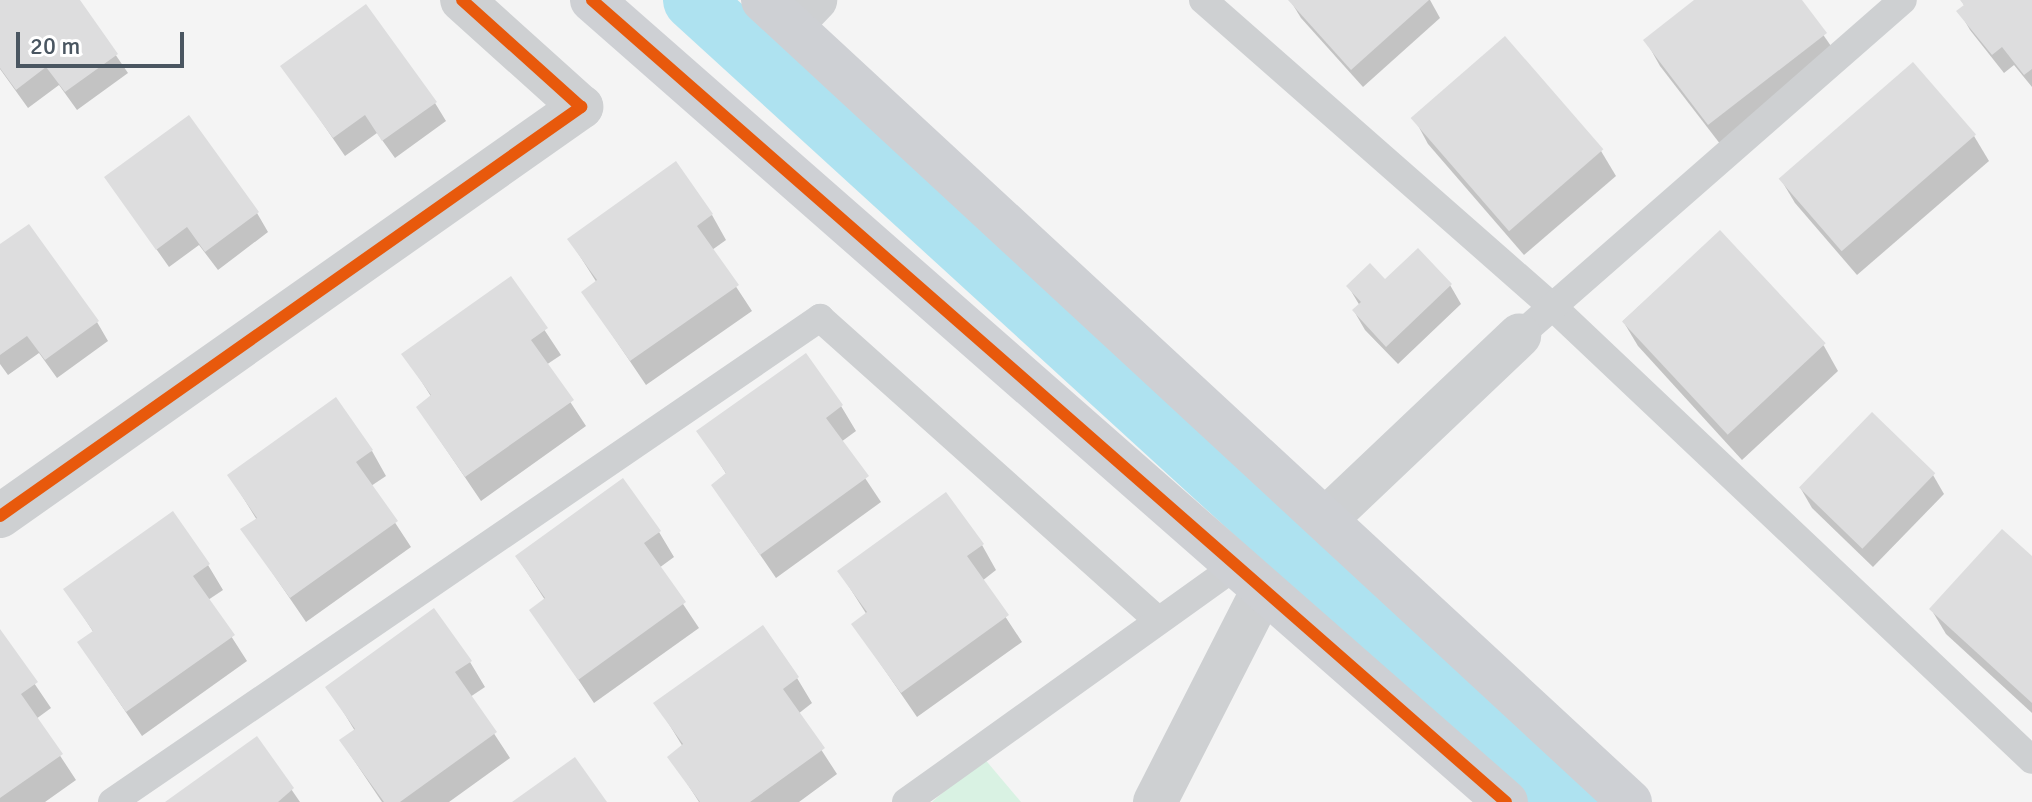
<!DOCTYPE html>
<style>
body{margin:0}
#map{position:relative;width:2032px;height:802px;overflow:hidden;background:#f4f4f4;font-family:Signika,sans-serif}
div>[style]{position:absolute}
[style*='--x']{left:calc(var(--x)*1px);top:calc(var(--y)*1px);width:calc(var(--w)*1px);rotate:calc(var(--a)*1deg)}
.green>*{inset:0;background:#d9f2e3}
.shadow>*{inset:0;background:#0003}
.canal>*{height:60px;margin:-30px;padding:0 30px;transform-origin:30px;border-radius:30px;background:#aee2f0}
.building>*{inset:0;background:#ddddde;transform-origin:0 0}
.lane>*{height:28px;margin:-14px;padding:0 14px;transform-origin:14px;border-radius:14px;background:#ced0d2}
.street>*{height:44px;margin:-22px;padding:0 22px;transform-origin:22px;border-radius:22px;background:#ced0d2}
.secondary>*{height:44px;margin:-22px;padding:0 22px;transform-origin:22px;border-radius:22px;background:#ced0d4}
.cycleway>*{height:12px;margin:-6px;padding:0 6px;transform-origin:6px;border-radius:6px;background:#e8590c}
span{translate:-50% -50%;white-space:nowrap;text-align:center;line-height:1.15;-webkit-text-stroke:6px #fff;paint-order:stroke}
.scale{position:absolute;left:16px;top:32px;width:168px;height:36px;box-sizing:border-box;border:4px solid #4a5661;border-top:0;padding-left:10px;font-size:24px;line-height:28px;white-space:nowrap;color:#4a5661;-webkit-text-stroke:6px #fff;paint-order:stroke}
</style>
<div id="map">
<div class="green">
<i style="clip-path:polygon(983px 757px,1021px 802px,932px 802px)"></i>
</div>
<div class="shadow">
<i style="clip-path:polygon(0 0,78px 0,128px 73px,77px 110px,59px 85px,28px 108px,0 69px)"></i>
<i style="clip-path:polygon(1290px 0,1430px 0,1440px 18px,1363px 87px,1301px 18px)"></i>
<i style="clip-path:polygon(1697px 0,1799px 0,1840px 59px,1724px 149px,1660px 66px,1646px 41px)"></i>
<i style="clip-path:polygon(1961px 0,2032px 0,2032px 87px,2014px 65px,2004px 73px,1970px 30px,1959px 11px,1965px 7px)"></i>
<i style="clip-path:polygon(1505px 39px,1601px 151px,1616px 176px,1524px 255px,1428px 144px,1414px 118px)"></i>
<i style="clip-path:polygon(283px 66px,435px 103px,446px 121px,395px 158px,377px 133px,345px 156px)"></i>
<i style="clip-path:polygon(1974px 136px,1989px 161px,1857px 275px,1795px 203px,1780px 178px)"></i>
<i style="clip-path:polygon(106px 178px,257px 213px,268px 232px,218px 270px,199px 245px,169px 267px)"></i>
<i style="clip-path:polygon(712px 215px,726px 240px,712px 250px,752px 311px,646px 385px,583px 292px,597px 283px,569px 239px)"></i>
<i style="clip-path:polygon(1720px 232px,1824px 346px,1838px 371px,1742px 460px,1638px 346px,1623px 321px)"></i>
<i style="clip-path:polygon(0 247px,97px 322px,108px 341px,57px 378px,39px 353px,8px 375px,0 364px)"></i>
<i style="clip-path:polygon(510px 278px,561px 355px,546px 365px,586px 426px,481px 501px,418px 408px,432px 398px,404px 354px)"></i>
<i style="clip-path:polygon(1385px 282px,1450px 285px,1461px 304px,1398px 364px,1365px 330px,1354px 311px,1360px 306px,1348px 286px)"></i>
<i style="clip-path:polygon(841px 406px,856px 431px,841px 442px,881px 502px,776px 578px,713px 486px,727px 475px,699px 432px)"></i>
<i style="clip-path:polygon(372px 451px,386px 476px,371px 486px,411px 547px,306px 622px,243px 530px,257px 520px,229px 475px)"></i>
<i style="clip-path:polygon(1933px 475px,1944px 494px,1873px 567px,1812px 508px,1801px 489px)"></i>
<i style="clip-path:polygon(659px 532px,674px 557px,659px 568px,699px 628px,594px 703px,532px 611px,545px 600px,517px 557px)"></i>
<i style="clip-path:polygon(982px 545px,996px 570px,982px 581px,1022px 642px,917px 717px,853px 624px,867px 615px,839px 571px)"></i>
<i style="clip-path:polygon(2032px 559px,2032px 713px,1946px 634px,1931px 609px)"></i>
<i style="clip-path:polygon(208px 565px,223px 590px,208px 600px,247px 661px,142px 736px,79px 643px,94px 633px,66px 590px)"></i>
<i style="clip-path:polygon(0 633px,51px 708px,36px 719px,76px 780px,45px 802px,0 802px)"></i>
<i style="clip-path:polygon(470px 662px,485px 687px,470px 697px,510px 758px,449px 802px,382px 802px,341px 741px,355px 731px,328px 687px)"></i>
<i style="clip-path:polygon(797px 678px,812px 703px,798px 714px,837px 774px,799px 802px,699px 802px,670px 757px,683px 747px,656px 703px)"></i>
<i style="clip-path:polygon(256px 738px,300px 802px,168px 802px)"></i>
</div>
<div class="canal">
<i style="--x:693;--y:0;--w:1189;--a:42.41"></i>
</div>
<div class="building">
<i style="clip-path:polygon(0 0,80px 0,118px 54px,65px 92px,46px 67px,16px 90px,0 68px)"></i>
<i style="clip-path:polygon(1288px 0,1429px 0,1351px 70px)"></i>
<i style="clip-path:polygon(1694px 0,1802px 0,1827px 33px,1708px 125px,1643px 40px)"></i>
<i style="clip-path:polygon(1960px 0,2032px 0,2032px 69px,2024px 75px,2002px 47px,1992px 55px,1956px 11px,1964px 5px)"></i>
<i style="clip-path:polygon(366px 4px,437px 102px,382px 141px,365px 115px,333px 138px,280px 66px)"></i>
<i style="left:1505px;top:36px;width:150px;height:125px;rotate:49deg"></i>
<i style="left:1913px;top:62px;width:96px;height:178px;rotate:49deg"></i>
<i style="clip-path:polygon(189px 115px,259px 212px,205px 252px,187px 227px,156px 250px,104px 177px)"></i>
<i style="clip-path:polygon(676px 161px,713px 214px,697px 226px,739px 285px,630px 361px,581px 292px,597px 280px,567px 239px)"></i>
<i style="clip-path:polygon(29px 224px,99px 321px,45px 360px,27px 336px,0 355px,0 244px)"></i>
<i style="left:1720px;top:230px;width:155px;height:134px;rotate:47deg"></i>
<i style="clip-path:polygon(1418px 248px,1452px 284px,1386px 347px,1352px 310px,1361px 302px,1346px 286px,1370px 263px,1385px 279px)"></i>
<i style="clip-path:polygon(511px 276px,548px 328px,531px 340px,574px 400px,465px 477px,416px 407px,431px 395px,401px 354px)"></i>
<i style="clip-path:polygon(806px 353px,843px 405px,826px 418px,869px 476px,760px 555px,711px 485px,726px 473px,696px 431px)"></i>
<i style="clip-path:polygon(336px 397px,373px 450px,356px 462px,398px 521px,290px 598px,240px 529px,257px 518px,227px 475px)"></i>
<i style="left:1872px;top:412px;width:88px;height:105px;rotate:44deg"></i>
<i style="clip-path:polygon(623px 478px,661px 531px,644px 543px,686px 602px,578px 680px,529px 610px,545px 598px,515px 556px)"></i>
<i style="clip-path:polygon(946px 492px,984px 544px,967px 556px,1009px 615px,901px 693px,851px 624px,867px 612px,837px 571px)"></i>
<i style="clip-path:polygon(173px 511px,210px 564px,193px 576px,235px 635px,126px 712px,77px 642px,93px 631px,63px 589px)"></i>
<i style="clip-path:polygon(2002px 529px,2032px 556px,2032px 703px,1929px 609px)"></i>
<i style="clip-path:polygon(434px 608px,472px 661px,455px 672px,497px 732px,400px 802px,384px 802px,339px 740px,355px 729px,325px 687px)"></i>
<i style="clip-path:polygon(763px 625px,799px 677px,783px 689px,825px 748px,750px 802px,700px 802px,667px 757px,683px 744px,653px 703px)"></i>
<i style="clip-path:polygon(0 629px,38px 682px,21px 694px,63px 754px,0 798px)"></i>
<i style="clip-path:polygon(257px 736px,294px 788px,278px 802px,165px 802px)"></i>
<i style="clip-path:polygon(575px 757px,607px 802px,512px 802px)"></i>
</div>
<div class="lane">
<i style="--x:1203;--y:0;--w:466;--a:41.3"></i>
<i style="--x:1553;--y:307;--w:659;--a:43.4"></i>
<i style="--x:1519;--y:336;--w:510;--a:-41.19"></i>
<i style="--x:112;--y:802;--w:858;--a:-34.36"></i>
<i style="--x:820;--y:318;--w:453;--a:41.8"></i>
<i style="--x:906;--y:802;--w:406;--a:-35.6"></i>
</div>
<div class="street">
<i style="--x:791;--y:25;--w:35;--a:-46"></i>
<i style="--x:0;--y:516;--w:711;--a:-35.14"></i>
<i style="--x:581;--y:107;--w:160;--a:-138"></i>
<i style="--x:1327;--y:518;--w:265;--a:-43.5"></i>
<i style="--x:1155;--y:802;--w:238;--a:-63"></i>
</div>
<div class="secondary">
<i style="--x:592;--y:0;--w:1216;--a:41.27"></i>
<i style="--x:763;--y:0;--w:1181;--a:42.77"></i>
</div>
<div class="cycleway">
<i style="--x:592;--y:0;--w:1216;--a:41.27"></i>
<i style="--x:0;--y:516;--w:711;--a:-35.14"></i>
<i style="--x:581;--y:107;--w:160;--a:-138"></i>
</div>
<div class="scale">20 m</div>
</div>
